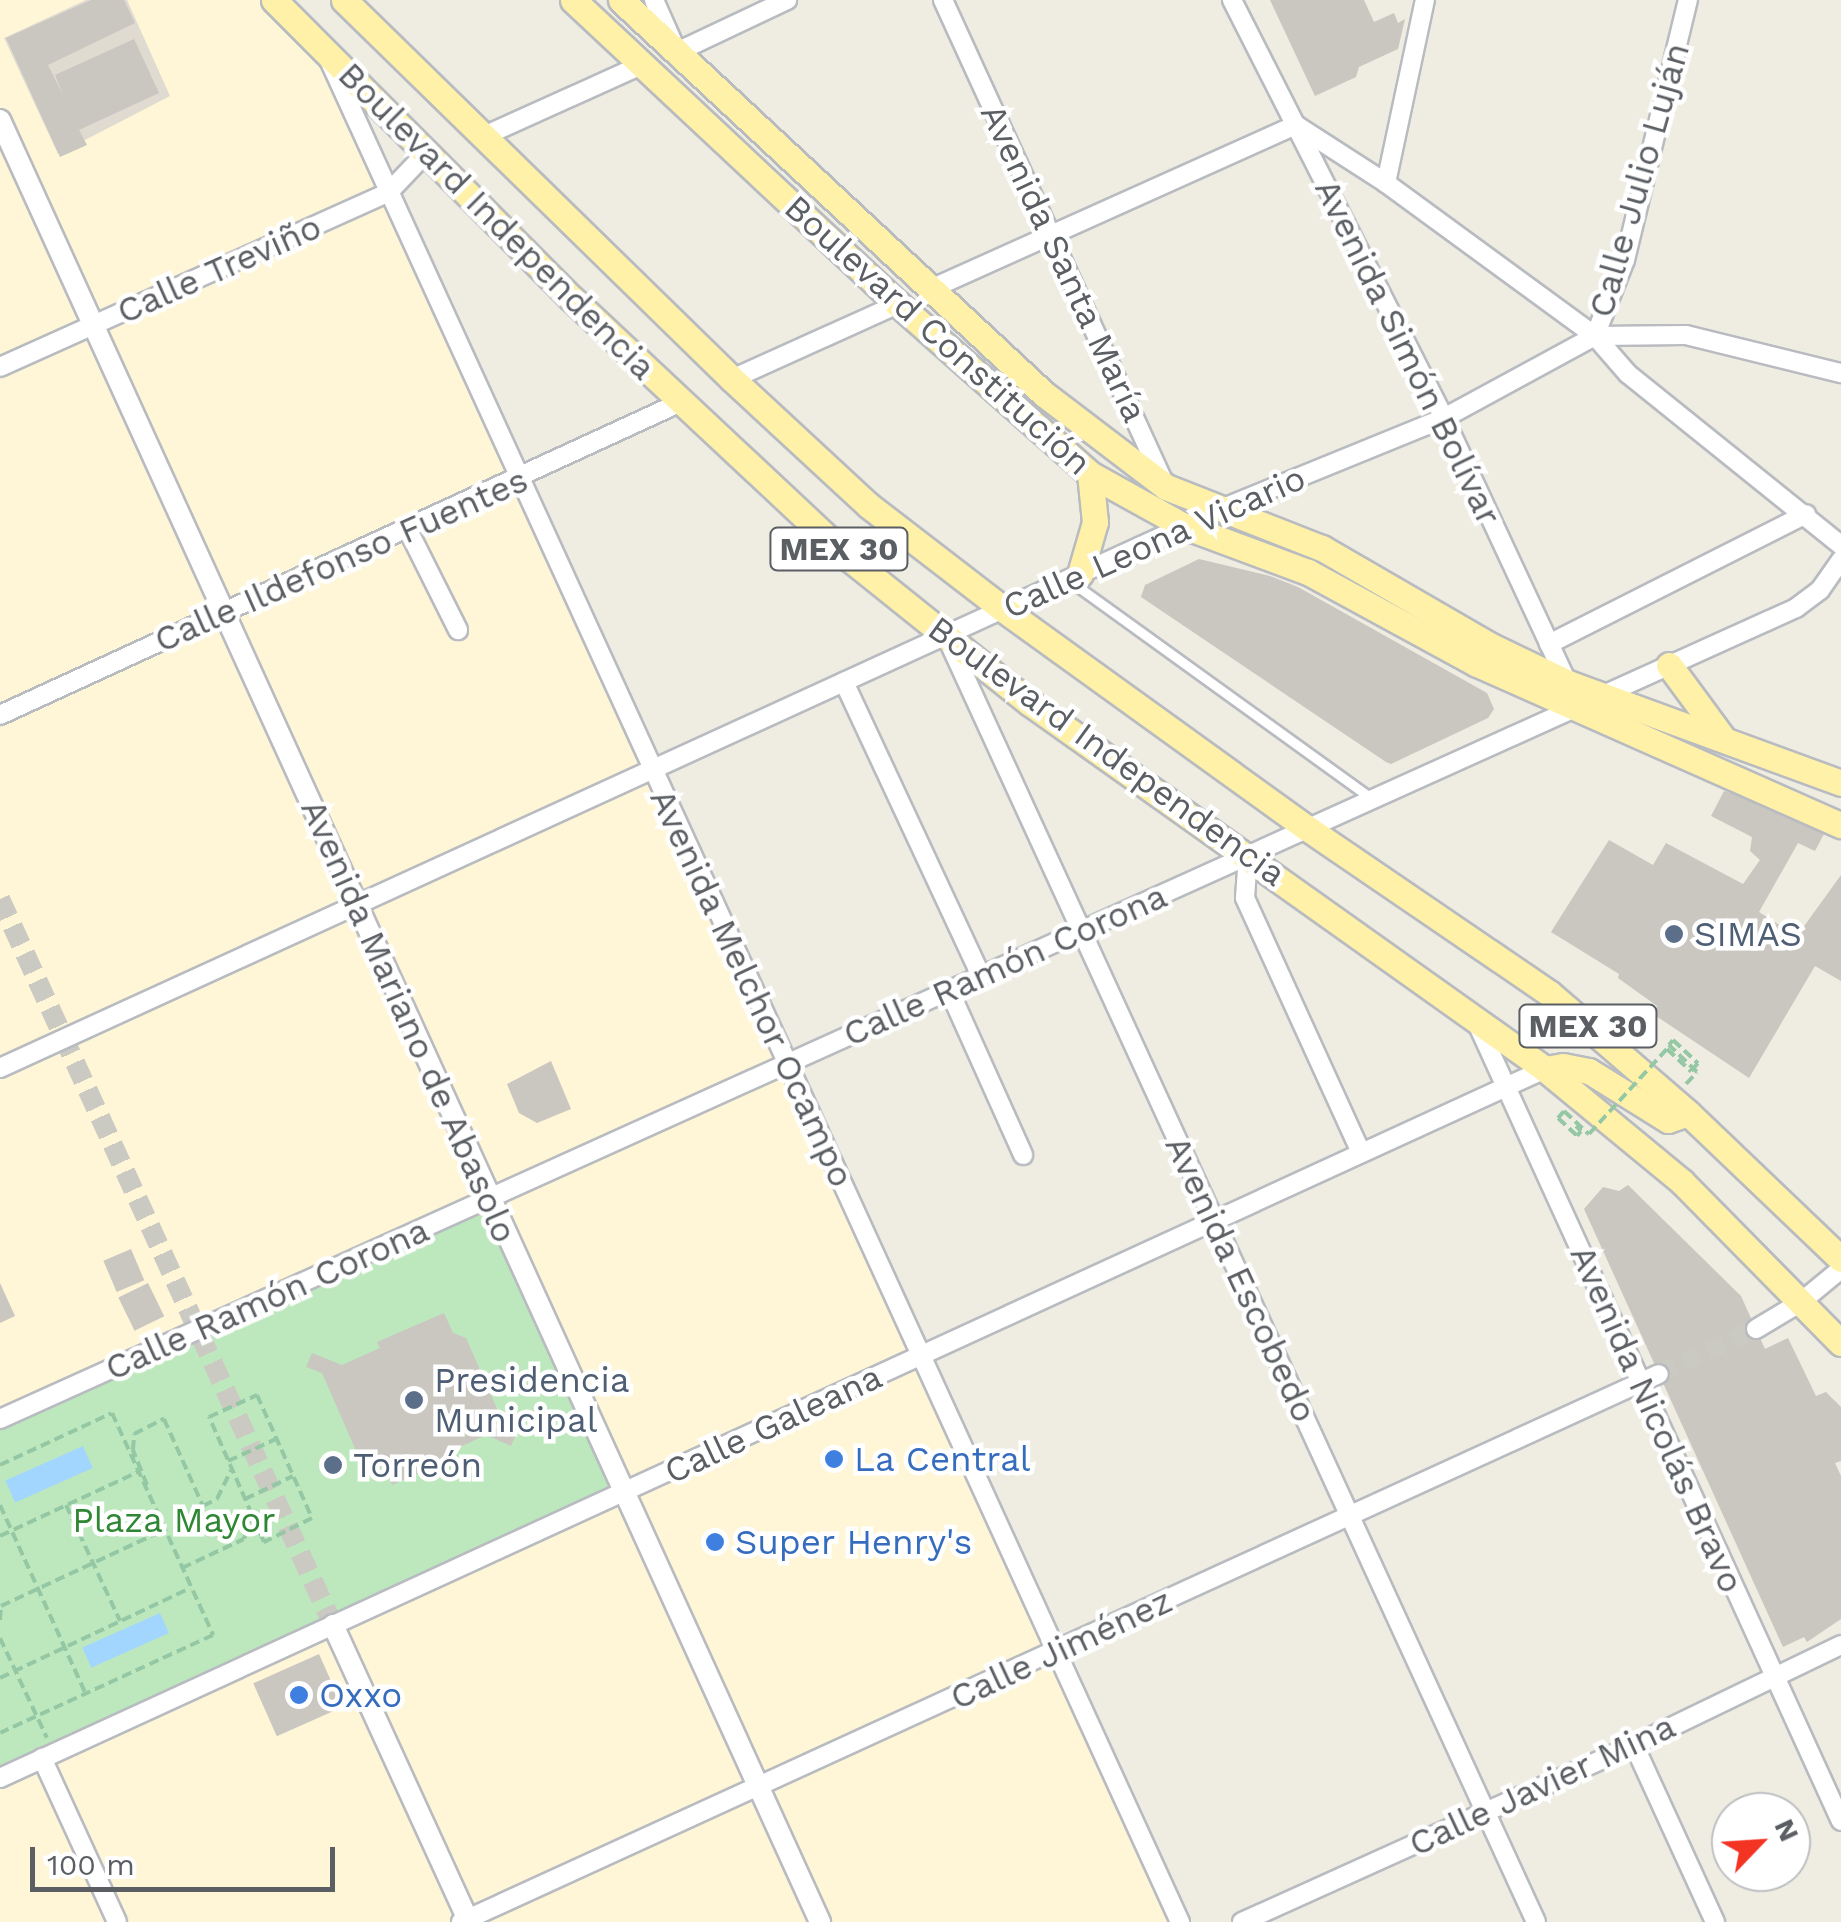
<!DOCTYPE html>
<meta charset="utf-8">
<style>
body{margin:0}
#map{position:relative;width:1841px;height:1922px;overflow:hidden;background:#efece2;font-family:"Work Sans",sans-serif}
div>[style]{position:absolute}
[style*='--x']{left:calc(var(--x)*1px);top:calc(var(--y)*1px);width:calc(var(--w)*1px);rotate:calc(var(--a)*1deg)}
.commercial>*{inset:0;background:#fff6d7}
.education>*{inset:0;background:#dfdbd1}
.green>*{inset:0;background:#bde8bd}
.water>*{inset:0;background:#a2d6ff;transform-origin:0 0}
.building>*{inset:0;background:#cac6c0;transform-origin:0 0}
.minor-tunnel>*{height:18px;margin-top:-9px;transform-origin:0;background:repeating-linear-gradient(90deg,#cac9c2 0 18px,transparent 0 27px)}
.tertiary-tunnel>*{height:20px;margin-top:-10px;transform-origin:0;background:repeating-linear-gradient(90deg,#cac9c2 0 20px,transparent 0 30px)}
.path>*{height:4px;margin-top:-2px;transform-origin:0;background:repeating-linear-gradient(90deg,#94c7a3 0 10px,transparent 0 15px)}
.roads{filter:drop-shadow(2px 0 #b8bbc0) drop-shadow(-2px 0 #b8bbc0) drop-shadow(0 2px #b8bbc0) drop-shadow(0 -2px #b8bbc0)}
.service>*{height:9px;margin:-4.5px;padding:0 4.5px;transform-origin:4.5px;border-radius:4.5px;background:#fff}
.minor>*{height:18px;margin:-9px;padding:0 9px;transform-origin:9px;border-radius:9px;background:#fff}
.tertiary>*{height:20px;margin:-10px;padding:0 10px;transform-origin:10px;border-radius:10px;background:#fff}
.primary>*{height:25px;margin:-12.5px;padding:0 12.5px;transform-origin:12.5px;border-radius:12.5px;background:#fff1a7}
.path-bridge>*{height:4px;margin-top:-2px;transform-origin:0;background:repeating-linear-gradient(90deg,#94c7a3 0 10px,transparent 0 15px)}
.dots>*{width:28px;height:28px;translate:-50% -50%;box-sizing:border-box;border:5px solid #fff;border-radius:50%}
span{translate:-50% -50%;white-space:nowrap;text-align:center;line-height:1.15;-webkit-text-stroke:9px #fff;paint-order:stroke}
.shield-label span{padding:2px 8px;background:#fff;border:2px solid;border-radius:8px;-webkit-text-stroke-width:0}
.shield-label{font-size:32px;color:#5b5f64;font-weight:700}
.street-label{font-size:35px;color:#5b5f64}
.service-label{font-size:35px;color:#4e5e75}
.left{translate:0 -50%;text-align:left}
.shop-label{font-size:35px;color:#366cbe}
.park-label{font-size:35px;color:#2f8734}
.north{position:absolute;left:1711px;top:1792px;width:100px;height:100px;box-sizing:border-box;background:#fff;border:2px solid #bdbfc1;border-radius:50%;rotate:65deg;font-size:28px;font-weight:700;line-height:40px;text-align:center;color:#5b5f64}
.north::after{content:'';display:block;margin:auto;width:35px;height:45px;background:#f43423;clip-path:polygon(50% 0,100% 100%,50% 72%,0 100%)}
.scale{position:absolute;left:30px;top:1847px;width:305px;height:45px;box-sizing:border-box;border:5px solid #5b5f64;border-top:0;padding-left:12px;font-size:30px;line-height:35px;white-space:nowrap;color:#5b5f64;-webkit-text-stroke:8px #fff;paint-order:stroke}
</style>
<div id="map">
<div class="commercial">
<i style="clip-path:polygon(0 0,273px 0,313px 41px,1174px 1922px,0 1922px)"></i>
</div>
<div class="education">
<i style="clip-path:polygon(86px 0,127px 0,170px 96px,58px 154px,4px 38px)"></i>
</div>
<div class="green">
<i style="clip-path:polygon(488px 1199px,623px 1494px,0 1780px,0 1420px)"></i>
</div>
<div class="water">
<i style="left:83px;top:1446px;width:24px;height:85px;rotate:66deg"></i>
<i style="left:160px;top:1613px;width:22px;height:85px;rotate:66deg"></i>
</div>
<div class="building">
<i style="clip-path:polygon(91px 0,124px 0,135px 23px,48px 65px,64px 97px,55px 75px,134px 39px,159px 93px,79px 130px,87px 145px,60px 157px,6px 38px)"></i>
<i style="clip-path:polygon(1270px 0,1364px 0,1374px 22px,1394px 13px,1398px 23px,1405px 19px,1398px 49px,1359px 67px,1356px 77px,1315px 96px)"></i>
<i style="clip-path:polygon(1199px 559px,1270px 576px,1298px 587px,1487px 693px,1494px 709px,1488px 718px,1391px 764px,1386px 762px,1141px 597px,1145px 585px)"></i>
<i style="clip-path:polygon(1724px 791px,1760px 801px,1824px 834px,1815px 851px,1798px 843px,1759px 912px,1797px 936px,1841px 875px,1841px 981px,1815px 966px,1749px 1078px,1653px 1014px,1657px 1006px,1618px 978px,1619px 974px,1551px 932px,1609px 840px,1653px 865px,1666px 843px,1743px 884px,1760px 860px,1750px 851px,1752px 837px,1711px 816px)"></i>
<i style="clip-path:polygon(551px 1061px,571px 1109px,537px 1123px,519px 1113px,507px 1084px)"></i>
<i style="clip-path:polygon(1628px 1185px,1741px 1296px,1765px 1349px,1788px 1338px,1816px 1396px,1826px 1392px,1841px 1407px,1841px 1461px,1835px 1463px,1841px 1476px,1841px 1619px,1807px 1642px,1804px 1637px,1783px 1647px,1584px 1209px,1603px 1187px,1619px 1191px)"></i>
<i style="left:131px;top:1249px;width:34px;height:30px;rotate:67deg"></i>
<i style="clip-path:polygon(0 1283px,15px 1316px,0 1323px)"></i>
<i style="left:148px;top:1283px;width:37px;height:33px;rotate:64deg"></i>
<i style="clip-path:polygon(444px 1313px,453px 1333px,466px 1338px,505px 1427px,517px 1432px,511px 1446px,486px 1435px,447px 1453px,450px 1459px,392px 1485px,385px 1468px,361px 1462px,322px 1373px,306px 1367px,312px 1353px,342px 1365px,380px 1348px,377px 1342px)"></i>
<i style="left:319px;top:1654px;width:58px;height:72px;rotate:66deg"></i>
</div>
<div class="minor-tunnel">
<i style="--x:1659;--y:1374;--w:107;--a:-24.9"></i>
</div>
<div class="tertiary-tunnel">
<i style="--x:0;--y:899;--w:799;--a:65.36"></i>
</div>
<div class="path">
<i style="--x:1686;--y:1084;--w:16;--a:-47"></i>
<i style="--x:1697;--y:1072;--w:39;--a:-136"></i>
<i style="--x:1669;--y:1045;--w:6;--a:-51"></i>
<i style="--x:1673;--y:1040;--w:34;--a:43"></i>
<i style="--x:1558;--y:1118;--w:26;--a:43"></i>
<i style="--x:1577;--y:1136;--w:6;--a:-51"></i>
<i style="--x:1581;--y:1131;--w:7;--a:-135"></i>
<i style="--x:257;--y:1395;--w:135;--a:65.9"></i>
<i style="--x:312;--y:1518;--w:54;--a:153.4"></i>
<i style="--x:264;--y:1542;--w:137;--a:-113.7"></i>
<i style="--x:209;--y:1417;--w:53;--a:-24.6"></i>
<i style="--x:228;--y:1461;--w:53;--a:-24.6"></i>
<i style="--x:0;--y:1465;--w:123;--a:-24.9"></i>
<i style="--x:112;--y:1413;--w:244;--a:65.5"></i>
<i style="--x:213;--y:1635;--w:234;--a:155.3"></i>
<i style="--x:147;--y:1485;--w:38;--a:-112"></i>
<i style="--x:133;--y:1450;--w:16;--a:-86"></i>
<i style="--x:134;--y:1434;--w:34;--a:-27"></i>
<i style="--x:164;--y:1419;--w:95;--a:65.9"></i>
<i style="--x:203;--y:1506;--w:16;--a:-27"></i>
<i style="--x:217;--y:1499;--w:32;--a:-64"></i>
<i style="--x:245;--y:1499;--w:53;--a:-25.6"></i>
<i style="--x:0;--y:1505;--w:205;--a:65.6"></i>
<i style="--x:66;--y:1505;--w:128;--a:65"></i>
<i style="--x:0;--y:1536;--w:152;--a:-24.9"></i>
<i style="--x:182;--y:1568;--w:68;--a:-25.1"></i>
<i style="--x:244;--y:1539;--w:27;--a:-75"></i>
<i style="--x:1;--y:1606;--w:180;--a:-25"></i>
<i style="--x:0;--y:1620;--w:14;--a:-86"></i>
<i style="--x:0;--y:1638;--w:110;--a:64.8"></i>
<i style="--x:0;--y:1678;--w:210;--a:-25.3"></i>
</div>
<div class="roads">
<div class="service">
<i style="--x:1070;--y:581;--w:372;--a:35.8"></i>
</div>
<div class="minor">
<i style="--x:654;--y:0;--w:57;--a:66.1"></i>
<i style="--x:677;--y:52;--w:122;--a:-25.3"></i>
<i style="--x:943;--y:0;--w:533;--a:65.4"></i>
<i style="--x:1232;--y:0;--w:469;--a:63.1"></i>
<i style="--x:1444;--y:418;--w:293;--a:65"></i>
<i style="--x:330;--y:62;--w:2045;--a:65.44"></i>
<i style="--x:484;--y:136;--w:172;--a:-24.3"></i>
<i style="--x:1386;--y:183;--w:187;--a:-78"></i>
<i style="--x:933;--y:288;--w:398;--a:-24.2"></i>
<i style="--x:1296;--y:125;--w:107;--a:32.8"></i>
<i style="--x:1386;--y:183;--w:259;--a:36.2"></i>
<i style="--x:1595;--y:336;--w:50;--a:49"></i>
<i style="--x:1628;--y:374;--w:273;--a:38.8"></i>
<i style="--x:1595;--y:336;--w:82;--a:-68.5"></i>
<i style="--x:1625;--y:260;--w:268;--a:-76.4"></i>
<i style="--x:0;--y:367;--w:425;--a:-24.2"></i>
<i style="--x:388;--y:193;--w:55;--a:-46.5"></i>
<i style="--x:732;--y:379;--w:182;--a:-24.3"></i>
<i style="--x:408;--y:530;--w:112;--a:63.4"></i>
<i style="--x:948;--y:640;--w:1410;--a:65.36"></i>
<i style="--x:1549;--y:644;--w:288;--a:-26.8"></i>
<i style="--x:844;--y:682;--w:324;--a:65"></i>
<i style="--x:0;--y:715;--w:749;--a:-24.68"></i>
<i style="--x:1248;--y:855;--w:43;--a:94"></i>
<i style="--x:1245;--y:898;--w:280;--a:65.5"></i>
<i style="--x:949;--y:990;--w:181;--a:65.8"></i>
<i style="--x:1476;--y:1021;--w:879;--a:65.48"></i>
<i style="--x:0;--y:1068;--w:1348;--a:-24.59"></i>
<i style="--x:1226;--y:507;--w:235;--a:-22.2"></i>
<i style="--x:1444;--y:418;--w:172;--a:-28.5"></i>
<i style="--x:1595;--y:336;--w:91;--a:-0.6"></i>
<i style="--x:1686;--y:335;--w:160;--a:13.8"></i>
<i style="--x:1756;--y:1329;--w:52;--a:-31"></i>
<i style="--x:1801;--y:1302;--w:52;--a:-39.5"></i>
<i style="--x:0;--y:1419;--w:1971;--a:-24.3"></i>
<i style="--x:1796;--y:608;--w:30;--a:-37"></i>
<i style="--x:1820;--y:590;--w:37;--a:-55"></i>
<i style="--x:1634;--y:1745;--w:195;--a:65.4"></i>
<i style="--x:42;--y:1758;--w:180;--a:65.4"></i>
<i style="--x:0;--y:1778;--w:1700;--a:-24.65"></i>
<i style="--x:461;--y:1922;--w:1317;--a:-24.58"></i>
<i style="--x:1242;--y:1922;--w:430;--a:-24.3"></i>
<i style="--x:1634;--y:1745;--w:230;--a:-25.8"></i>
</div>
<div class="tertiary">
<i style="--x:0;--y:120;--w:1980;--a:65.53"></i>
<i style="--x:333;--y:1625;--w:327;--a:65.4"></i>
</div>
<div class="primary">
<i style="--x:274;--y:0;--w:421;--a:45.1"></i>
<i style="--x:571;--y:298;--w:382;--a:43.1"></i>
<i style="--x:850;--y:559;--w:231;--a:38.7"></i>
<i style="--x:1030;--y:703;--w:632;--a:35.4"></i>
<i style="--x:1545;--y:1069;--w:178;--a:39.5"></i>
<i style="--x:1682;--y:1182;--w:226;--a:45.4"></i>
<i style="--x:344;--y:0;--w:542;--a:44.33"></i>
<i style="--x:732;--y:379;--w:185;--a:42.8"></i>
<i style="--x:868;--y:505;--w:170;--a:37.6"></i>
<i style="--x:1003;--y:609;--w:375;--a:35.8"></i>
<i style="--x:1307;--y:828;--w:293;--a:34.3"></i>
<i style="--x:1549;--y:993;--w:184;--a:40.8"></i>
<i style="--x:1688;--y:1113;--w:211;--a:43.7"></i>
<i style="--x:573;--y:0;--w:445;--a:43.1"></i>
<i style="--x:898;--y:304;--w:256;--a:41.5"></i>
<i style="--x:1090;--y:474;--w:107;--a:29"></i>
<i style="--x:1184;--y:526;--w:132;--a:20.4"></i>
<i style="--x:1308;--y:572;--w:192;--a:28.6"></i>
<i style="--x:1477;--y:664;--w:398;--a:23.9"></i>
<i style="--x:621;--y:0;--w:578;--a:42.97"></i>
<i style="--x:1044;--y:394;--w:153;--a:37.3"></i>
<i style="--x:1166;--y:487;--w:168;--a:21.4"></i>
<i style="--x:1322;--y:548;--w:193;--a:30.1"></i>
<i style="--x:1489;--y:645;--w:88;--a:25.7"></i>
<i style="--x:1568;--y:683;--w:291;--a:20.1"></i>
<i style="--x:1080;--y:574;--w:54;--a:-73.9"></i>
<i style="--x:1095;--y:522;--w:48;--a:-95.9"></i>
<i style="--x:1669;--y:665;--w:89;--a:53.6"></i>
<i style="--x:1545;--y:1069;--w:18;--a:-9"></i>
<i style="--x:1563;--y:1066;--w:26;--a:11"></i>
<i style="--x:1589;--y:1071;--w:93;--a:31.8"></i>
<i style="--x:1668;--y:1120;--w:21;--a:-19"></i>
</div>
</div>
<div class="path-bridge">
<i style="--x:1558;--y:1118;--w:9;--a:-49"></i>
<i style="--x:1564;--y:1111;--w:34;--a:43"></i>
<i style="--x:1589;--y:1134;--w:115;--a:-47.5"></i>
<i style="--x:1667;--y:1049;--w:33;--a:43"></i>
<i style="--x:1691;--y:1071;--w:11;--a:-49"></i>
</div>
<div class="dots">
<i style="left:1674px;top:934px;background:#5c6f8a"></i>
<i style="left:414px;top:1400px;background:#5c6f8a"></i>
<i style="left:834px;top:1459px;background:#3f7fe0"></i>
<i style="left:333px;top:1465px;background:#5c6f8a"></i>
<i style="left:715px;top:1542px;background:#3f7fe0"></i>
<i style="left:299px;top:1695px;background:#3f7fe0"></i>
</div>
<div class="shield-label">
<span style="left:839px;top:549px">MEX 30</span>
<span style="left:1588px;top:1026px">MEX 30</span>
</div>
<div class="street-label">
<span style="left:1639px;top:180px;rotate:-74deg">Calle Julio Luján</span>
<span style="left:497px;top:221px;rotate:45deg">Boulevard Independencia</span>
<span style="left:1064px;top:263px;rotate:65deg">Avenida Santa María</span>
<span style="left:219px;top:269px;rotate:-24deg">Calle Treviño</span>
<span style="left:938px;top:335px;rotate:42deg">Boulevard Constitución</span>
<span style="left:1408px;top:352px;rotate:64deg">Avenida Simón Bolívar</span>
<span style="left:1154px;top:542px;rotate:-24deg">Calle Leona Vicario</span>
<span style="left:341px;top:560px;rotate:-24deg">Calle Ildefonso Fuentes</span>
<span style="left:1107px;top:751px;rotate:36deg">Boulevard Independencia</span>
<span style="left:1005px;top:965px;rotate:-24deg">Calle Ramón Corona</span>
<span style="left:752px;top:988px;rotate:65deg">Avenida Melchor Ocampo</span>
<span style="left:409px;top:1021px;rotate:66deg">Avenida Mariano de Abasolo</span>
<span style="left:1241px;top:1279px;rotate:65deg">Avenida Escobedo</span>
<span style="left:267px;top:1299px;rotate:-24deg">Calle Ramón Corona</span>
<span style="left:1657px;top:1419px;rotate:66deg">Avenida Nicolás Bravo</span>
<span style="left:773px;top:1424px;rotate:-25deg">Calle Galeana</span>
<span style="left:1061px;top:1649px;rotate:-25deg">Calle Jiménez</span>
<span style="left:1542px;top:1785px;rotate:-25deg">Calle Javier Mina</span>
</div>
<div class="service-label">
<span class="left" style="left:1694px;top:934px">SIMAS</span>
<span class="left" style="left:434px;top:1400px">Presidencia<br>Municipal</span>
<span class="left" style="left:353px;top:1465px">Torreón</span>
</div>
<div class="shop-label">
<span class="left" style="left:854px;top:1459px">La Central</span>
<span class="left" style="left:735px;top:1542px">Super Henry's</span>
<span class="left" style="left:319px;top:1695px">Oxxo</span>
</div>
<div class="park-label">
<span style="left:174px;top:1520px">Plaza Mayor</span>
</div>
<div class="north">N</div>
<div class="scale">100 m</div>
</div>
